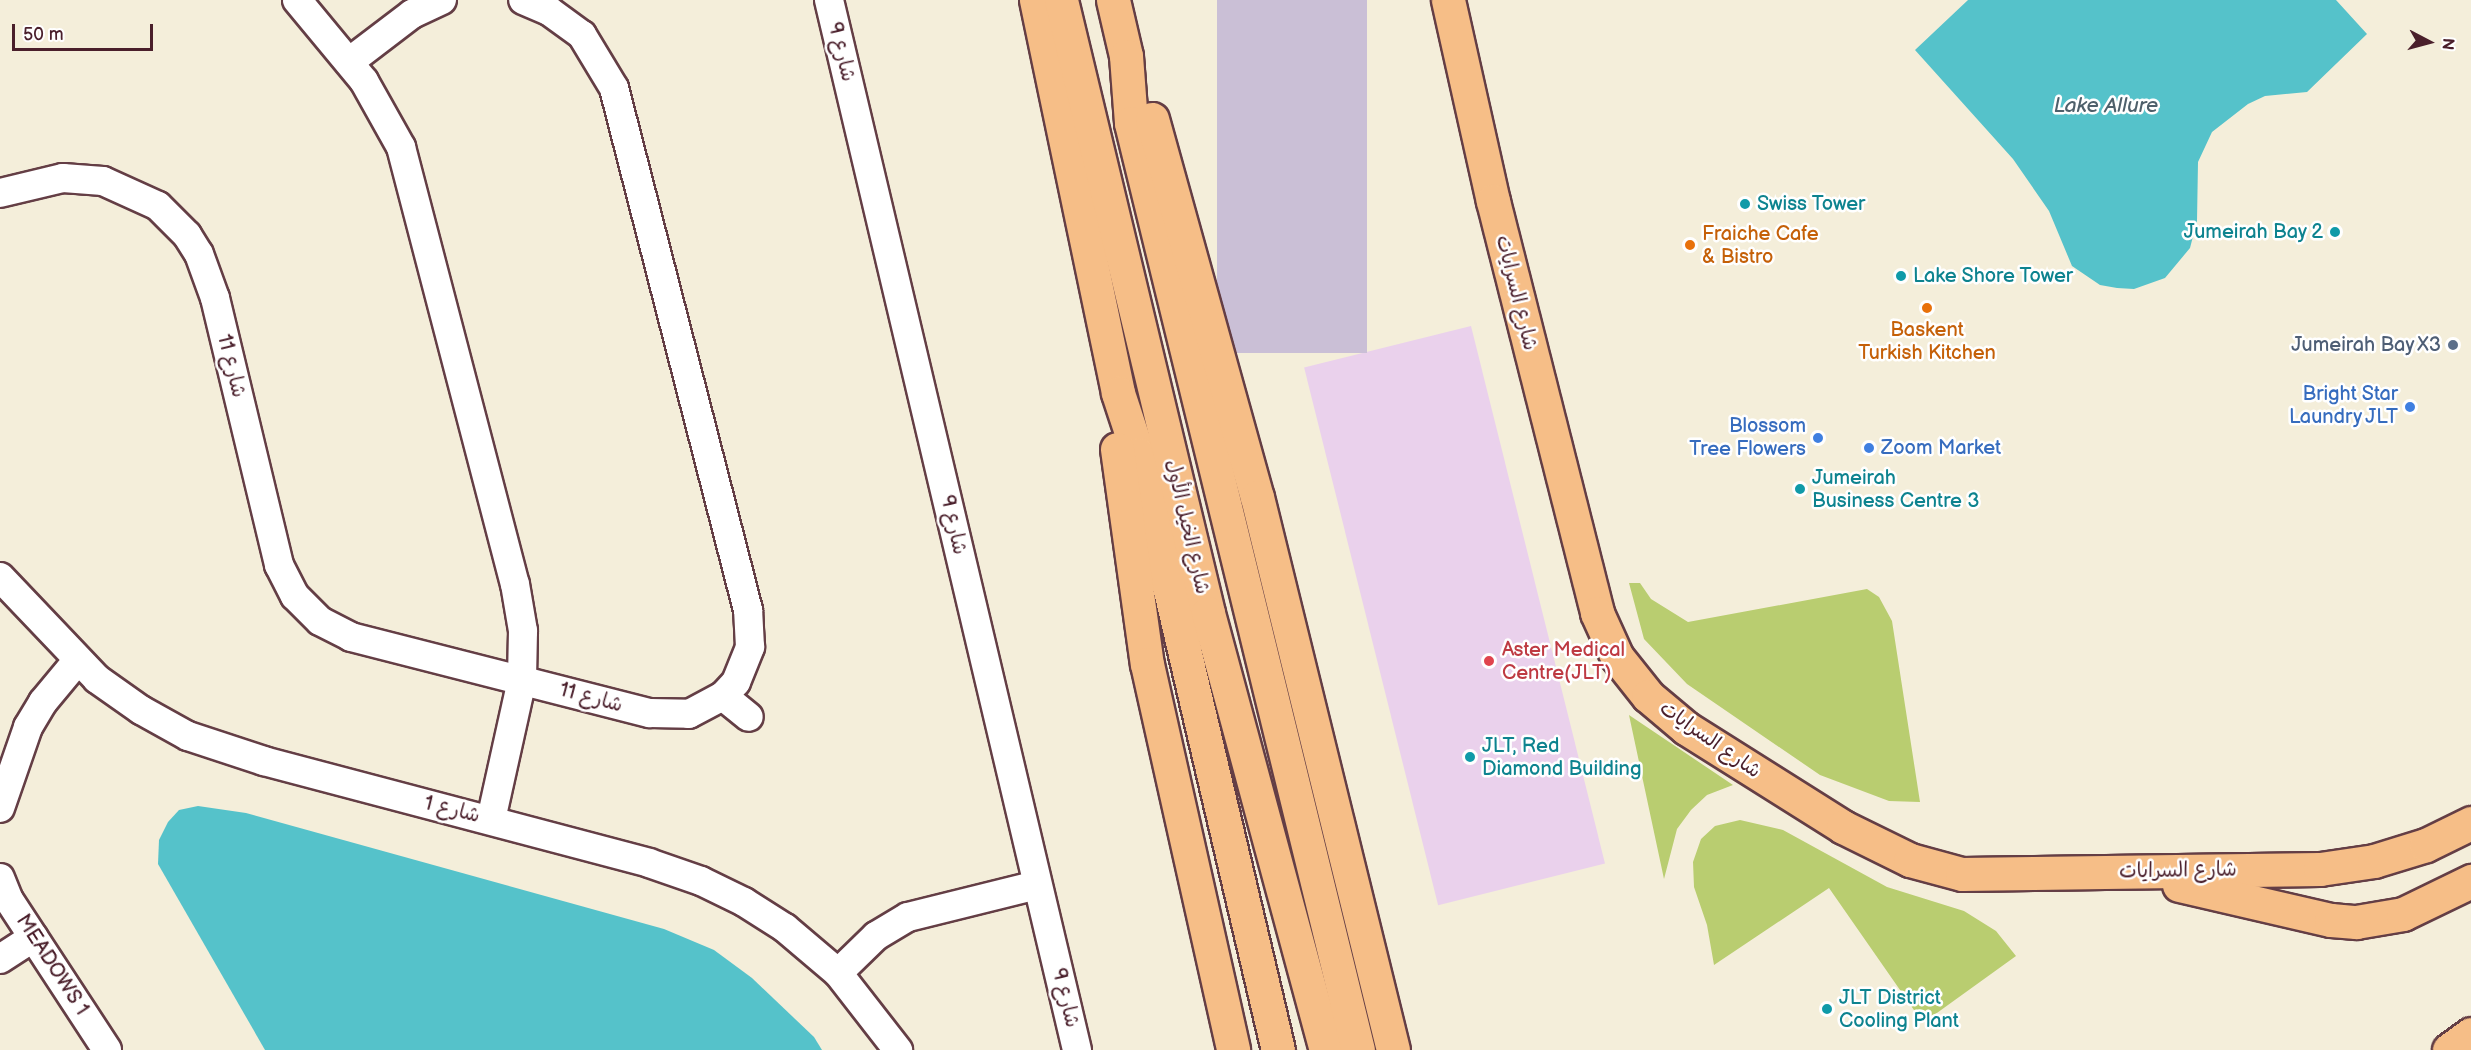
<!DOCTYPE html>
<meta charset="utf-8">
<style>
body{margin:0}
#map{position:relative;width:2471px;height:1050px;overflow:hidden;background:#f4eeda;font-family:"Balsamiq Sans","Playpen Sans Arabic",sans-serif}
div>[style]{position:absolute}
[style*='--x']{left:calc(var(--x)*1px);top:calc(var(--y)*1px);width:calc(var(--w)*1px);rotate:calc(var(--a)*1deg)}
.built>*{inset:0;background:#ead1ec;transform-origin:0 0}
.industrial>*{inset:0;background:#cabfd6;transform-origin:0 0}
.green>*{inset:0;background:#b9cd70}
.water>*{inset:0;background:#55c2ca}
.roads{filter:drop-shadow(2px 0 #643e45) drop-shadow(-2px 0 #643e45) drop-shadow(0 2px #643e45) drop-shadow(0 -2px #643e45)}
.minor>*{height:28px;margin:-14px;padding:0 14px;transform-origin:14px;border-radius:14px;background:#fff}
.major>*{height:33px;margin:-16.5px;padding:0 16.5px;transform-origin:16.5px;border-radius:16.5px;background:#f6be87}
.highway>*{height:33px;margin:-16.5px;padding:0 16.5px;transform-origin:16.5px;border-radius:16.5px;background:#f6be87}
.dots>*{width:16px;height:16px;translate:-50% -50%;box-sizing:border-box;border:3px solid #fff;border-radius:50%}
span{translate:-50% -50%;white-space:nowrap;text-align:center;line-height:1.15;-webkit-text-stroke:5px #fff;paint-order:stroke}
.street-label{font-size:20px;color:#4a1f2b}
.culture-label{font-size:20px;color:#0d838f}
.left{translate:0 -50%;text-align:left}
.right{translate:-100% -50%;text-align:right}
.food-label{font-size:20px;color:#c56008}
.service-label{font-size:20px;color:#4e5e75}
.shop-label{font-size:20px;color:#366cbe}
.health-label{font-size:20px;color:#be3a42}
.water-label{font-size:21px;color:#4e606b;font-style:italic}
.north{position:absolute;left:2399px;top:12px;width:60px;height:60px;-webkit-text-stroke:4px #fff;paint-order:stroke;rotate:96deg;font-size:16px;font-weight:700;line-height:24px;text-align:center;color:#4a1f2b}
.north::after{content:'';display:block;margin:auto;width:21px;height:27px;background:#4a1f2b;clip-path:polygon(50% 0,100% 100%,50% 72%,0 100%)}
.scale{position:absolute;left:12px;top:24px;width:141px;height:27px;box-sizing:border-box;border:3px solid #4a1f2b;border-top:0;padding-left:8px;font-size:18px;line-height:21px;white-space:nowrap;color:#4a1f2b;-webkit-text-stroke:4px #fff;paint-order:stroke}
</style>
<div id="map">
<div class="built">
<i style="left:1471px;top:326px;width:554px;height:172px;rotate:76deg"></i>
</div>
<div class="industrial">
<i style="left:1217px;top:0;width:150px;height:353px"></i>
</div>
<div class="green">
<i style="clip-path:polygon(1629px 583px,1640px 583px,1651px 599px,1688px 622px,1867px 589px,1879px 597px,1892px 621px,1920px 802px,1889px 801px,1820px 775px,1687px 684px,1644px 639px)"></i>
<i style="clip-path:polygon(1629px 715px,1733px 785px,1707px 795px,1691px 810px,1677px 829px,1664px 879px)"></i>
<i style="clip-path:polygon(1740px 820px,1783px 830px,1887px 887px,1964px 911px,1996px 931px,2016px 956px,1923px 1023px,1829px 888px,1714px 965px,1707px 925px,1694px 887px,1693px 862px,1701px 839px,1715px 826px)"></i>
</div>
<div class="water">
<i style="clip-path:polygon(1968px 0,2336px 0,2367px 34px,2307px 92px,2265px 96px,2248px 104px,2212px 132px,2198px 162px,2197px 221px,2190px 248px,2165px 278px,2134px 289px,2117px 288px,2100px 285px,2072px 266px,2049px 211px,2013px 159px,1915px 50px)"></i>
<i style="clip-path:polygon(198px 806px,246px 813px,664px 929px,714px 950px,752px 978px,814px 1037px,822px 1050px,265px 1050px,158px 864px,159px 840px,168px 822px,179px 810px)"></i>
</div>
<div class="roads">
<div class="minor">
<i style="--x:297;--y:0;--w:105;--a:50.4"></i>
<i style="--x:364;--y:81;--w:76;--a:60.7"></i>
<i style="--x:401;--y:147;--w:452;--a:75.4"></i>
<i style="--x:515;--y:584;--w:48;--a:80.3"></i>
<i style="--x:523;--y:631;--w:49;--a:91.2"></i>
<i style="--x:522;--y:680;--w:143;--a:102.5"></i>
<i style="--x:829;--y:0;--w:1079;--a:76.71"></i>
<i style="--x:349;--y:62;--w:79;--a:-37.3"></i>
<i style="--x:412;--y:14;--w:33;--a:-25"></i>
<i style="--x:0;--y:193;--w:65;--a:-13.4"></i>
<i style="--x:63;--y:178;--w:40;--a:4.3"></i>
<i style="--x:103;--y:181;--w:60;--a:24.4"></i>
<i style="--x:158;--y:206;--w:41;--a:45"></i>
<i style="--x:187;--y:235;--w:22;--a:58"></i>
<i style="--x:199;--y:254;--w:47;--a:70"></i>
<i style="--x:215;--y:298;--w:275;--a:76.5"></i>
<i style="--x:279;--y:565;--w:35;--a:63"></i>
<i style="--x:295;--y:596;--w:35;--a:45"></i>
<i style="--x:320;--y:621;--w:35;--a:27"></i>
<i style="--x:351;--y:637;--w:309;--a:14.3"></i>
<i style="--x:650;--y:713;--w:39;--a:1"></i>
<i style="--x:689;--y:714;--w:38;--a:-28"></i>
<i style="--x:723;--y:696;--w:19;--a:-47"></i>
<i style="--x:736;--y:682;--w:38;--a:-68"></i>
<i style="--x:750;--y:647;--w:37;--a:-93"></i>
<i style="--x:748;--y:610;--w:539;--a:-104.4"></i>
<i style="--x:614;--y:88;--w:62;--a:-121.1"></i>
<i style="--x:582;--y:35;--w:41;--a:-144"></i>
<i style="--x:549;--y:11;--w:28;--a:-157"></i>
<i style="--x:0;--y:577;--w:141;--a:46.4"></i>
<i style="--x:97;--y:679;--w:54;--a:35.2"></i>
<i style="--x:141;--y:710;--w:54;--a:29"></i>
<i style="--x:188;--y:736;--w:80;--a:18.2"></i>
<i style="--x:264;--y:761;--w:398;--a:14.8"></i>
<i style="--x:649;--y:863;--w:55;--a:19.1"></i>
<i style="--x:701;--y:881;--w:48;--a:26"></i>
<i style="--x:744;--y:902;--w:49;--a:32.4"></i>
<i style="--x:785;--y:928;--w:70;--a:40.3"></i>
<i style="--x:838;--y:973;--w:98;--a:52.1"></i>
<i style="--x:723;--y:696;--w:33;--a:39"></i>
<i style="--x:0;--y:808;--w:86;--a:-70.9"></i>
<i style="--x:28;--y:727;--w:29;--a:-59"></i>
<i style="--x:43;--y:702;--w:53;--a:-50.3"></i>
<i style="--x:0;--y:878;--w:24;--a:68"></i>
<i style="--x:9;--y:900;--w:179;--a:56.8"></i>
<i style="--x:0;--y:959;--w:40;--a:-32.9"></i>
<i style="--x:838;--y:973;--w:53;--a:-44.2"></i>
<i style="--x:876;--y:936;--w:37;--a:-31"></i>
<i style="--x:908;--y:917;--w:133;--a:-13.9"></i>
</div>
<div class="major">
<i style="--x:1036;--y:0;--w:401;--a:78.2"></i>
<i style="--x:1118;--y:393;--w:64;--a:71.8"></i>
<i style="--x:1138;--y:454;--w:612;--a:76.78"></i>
<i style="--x:1061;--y:0;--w:630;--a:76.51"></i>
<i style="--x:1208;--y:613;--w:453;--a:74.9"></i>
<i style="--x:1113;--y:0;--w:57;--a:76.9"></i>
<i style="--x:1126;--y:56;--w:67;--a:85.7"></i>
<i style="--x:1131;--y:123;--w:954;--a:76.24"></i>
<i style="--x:1448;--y:0;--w:206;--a:77.4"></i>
<i style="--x:1493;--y:201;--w:425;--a:75.8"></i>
<i style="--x:1597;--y:613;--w:48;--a:65.6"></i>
<i style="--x:1617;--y:657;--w:50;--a:51.5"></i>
<i style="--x:1648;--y:696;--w:50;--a:40.1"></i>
<i style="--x:1686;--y:728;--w:186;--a:32.2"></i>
<i style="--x:1843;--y:827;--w:75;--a:26.2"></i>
<i style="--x:1910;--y:860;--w:54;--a:15.1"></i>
<i style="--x:1962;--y:874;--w:358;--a:-0.8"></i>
<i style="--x:2320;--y:869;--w:55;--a:-8.4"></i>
<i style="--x:2374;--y:861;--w:54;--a:-17.1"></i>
<i style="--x:2426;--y:845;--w:50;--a:-26.1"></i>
<i style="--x:1152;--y:119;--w:392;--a:74.5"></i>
<i style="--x:1257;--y:497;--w:569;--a:76.18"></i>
<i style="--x:1117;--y:449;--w:217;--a:82.1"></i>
<i style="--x:1147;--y:664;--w:395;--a:77.4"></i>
<i style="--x:2179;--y:885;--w:156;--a:13"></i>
<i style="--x:2331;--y:920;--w:25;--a:5"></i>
<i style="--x:2356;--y:922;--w:48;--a:-9.7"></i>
<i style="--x:2403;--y:914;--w:76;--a:-25.9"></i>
</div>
<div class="highway">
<i style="--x:2449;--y:1050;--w:27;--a:-36"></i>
</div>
</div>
<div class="dots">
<i style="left:1745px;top:204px;background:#0f9aa8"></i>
<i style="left:2335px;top:232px;background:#0f9aa8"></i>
<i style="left:1690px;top:245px;background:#e8710a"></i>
<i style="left:1901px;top:276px;background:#0f9aa8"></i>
<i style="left:1927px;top:308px;background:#e8710a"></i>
<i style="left:2453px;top:345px;background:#5c6f8a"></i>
<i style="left:2410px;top:407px;background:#3f7fe0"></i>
<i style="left:1818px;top:438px;background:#3f7fe0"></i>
<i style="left:1869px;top:448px;background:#3f7fe0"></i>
<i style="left:1800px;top:489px;background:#0f9aa8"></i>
<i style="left:1489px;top:661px;background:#e0444e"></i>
<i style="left:1470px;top:757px;background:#0f9aa8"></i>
<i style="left:1827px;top:1009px;background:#0f9aa8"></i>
</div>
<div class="street-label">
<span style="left:841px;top:52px;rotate:76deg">شارع 9</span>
<span style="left:1516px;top:293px;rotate:76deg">شارع السرايات</span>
<span style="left:231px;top:366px;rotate:76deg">شارع 11</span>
<span style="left:953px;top:525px;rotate:77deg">شارع 9</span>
<span style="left:1187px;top:527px;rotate:77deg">شارع الخيل الأول</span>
<span style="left:591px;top:698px;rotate:15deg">شارع 11</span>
<span style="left:1710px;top:740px;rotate:35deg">شارع السرايات</span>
<span style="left:452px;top:810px;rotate:14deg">شارع 1</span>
<span style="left:2178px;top:871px;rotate:-1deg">شارع السرايات</span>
<span style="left:52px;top:965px;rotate:57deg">MEADOWS 1</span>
<span style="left:1065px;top:998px;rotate:76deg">شارع 9</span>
</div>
<div class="culture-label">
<span class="left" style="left:1757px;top:204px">Swiss Tower</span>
<span class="right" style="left:2323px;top:232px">Jumeirah Bay 2</span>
<span class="left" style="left:1913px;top:276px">Lake Shore Tower</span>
<span class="left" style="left:1812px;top:490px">Jumeirah<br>Business Centre 3</span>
<span class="left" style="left:1482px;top:758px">JLT, Red<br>Diamond Building</span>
<span class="left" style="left:1839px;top:1010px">JLT District<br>Cooling Plant</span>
</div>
<div class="food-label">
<span class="left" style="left:1702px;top:246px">Fraiche Cafe<br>&amp; Bistro</span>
<span style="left:1927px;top:342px">Baskent<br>Turkish Kitchen</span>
</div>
<div class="service-label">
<span class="right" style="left:2441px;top:345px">Jumeirah Bay X3</span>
</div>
<div class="shop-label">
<span class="right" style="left:2398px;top:406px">Bright Star<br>Laundry JLT</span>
<span class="right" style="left:1806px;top:438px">Blossom<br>Tree Flowers</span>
<span class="left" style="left:1881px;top:448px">Zoom Market</span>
</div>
<div class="health-label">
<span class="left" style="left:1502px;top:662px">Aster Medical<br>Centre(JLT)</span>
</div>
<div class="water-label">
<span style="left:2106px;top:106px">Lake Allure</span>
</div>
<div class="north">N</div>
<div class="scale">50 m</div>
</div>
